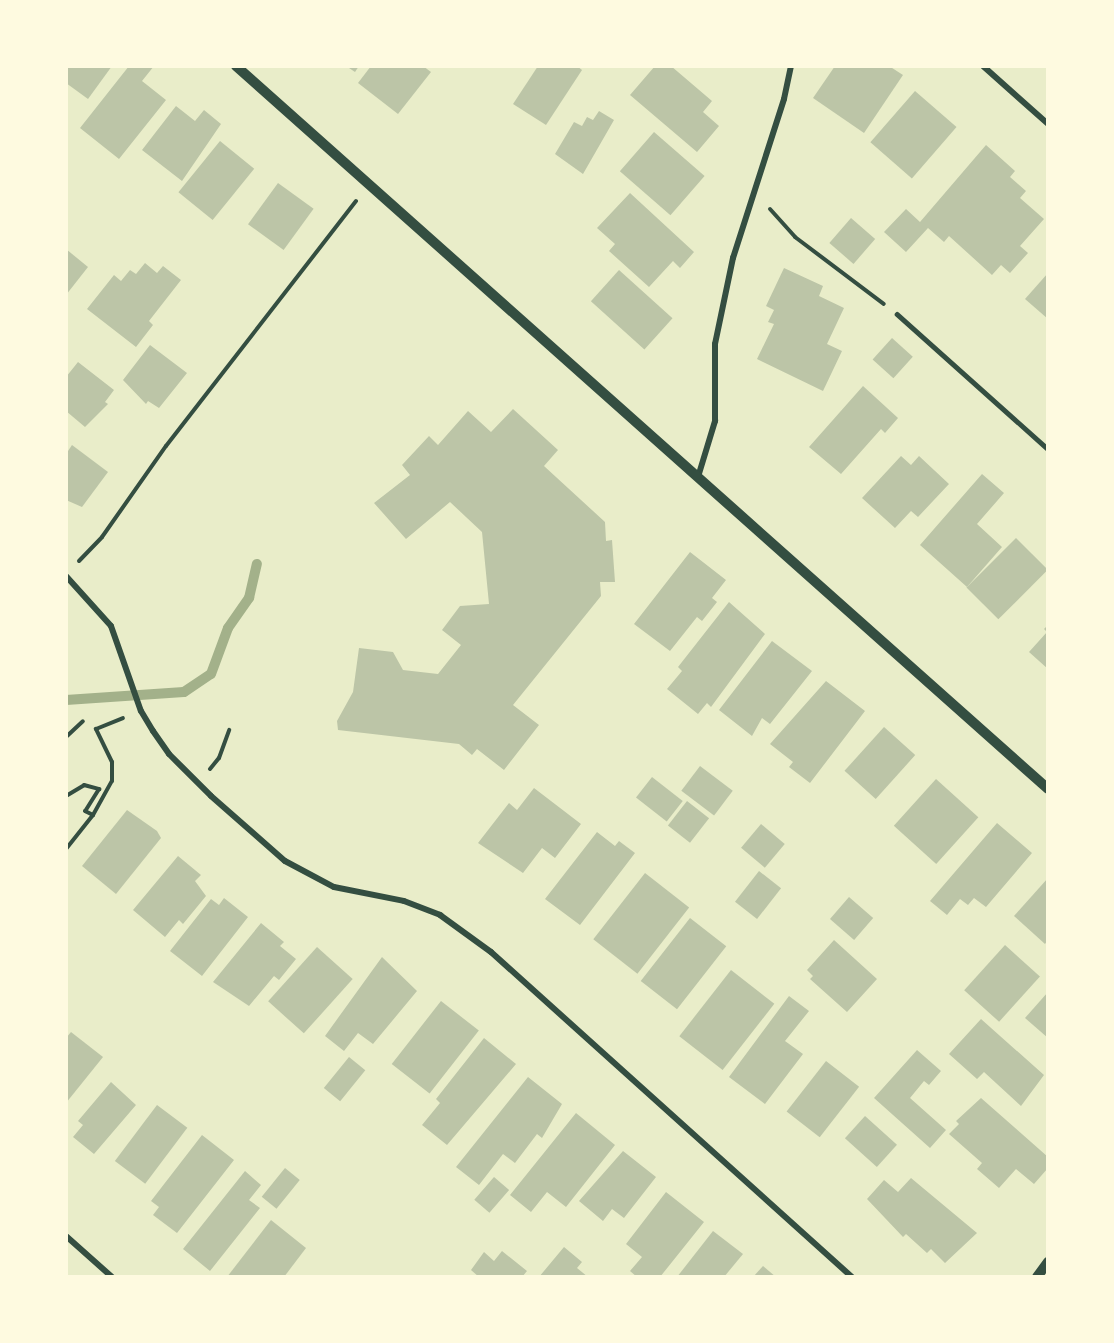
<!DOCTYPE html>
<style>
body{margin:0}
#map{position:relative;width:1114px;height:1343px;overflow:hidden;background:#e9edc9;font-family:"PT Sans Narrow",sans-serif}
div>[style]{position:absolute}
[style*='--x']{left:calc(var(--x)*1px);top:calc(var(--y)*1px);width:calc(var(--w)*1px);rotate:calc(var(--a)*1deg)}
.stream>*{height:10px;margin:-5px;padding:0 5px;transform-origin:5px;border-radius:5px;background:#a3b18a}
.building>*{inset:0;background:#bcc5a7;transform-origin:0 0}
.path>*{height:4px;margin:-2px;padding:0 2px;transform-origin:2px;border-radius:2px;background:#344e41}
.service>*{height:4.5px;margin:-2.25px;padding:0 2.25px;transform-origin:2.25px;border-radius:2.25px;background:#344e41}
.minor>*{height:6px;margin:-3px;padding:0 3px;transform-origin:3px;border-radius:3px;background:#344e41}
.tertiary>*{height:10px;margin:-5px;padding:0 5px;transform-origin:5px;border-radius:5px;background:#344e41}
span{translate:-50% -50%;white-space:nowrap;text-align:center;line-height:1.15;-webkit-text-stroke:5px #fefae0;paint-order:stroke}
.frame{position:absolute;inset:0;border:68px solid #fefae0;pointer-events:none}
</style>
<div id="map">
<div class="stream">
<i style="--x:66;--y:700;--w:118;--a:-3.9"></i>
<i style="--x:184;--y:692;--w:32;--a:-34"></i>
<i style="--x:211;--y:674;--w:49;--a:-69.7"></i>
<i style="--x:228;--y:628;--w:37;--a:-55"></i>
<i style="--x:249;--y:598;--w:35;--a:-77"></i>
</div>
<div class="building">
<i style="clip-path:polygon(66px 66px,112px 66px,88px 99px,66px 83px)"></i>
<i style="clip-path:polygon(129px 66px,154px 66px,142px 81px,166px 100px,119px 159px,80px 128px)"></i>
<i style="clip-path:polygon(346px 66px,359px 66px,355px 72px)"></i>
<i style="clip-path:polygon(371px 66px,423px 66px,431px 72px,398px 114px,358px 83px)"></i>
<i style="clip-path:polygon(538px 66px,577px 66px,582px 70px,546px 125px,513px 104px)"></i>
<i style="clip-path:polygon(655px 66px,671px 66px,712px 101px,703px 112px,719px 126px,697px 152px,630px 95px)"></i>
<i style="clip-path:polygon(835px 66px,889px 66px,903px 75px,864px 133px,813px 98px)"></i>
<i style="left:915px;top:91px;width:55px;height:68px;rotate:41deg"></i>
<i style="clip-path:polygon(176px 106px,195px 121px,204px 110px,221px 124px,182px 181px,142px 150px)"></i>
<i style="clip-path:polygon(599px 111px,614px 120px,583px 174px,555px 154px,574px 122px,582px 126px,587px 117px,593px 120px)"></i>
<i style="left:654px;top:132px;width:67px;height:52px;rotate:41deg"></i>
<i style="left:220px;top:141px;width:44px;height:66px;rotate:39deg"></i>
<i style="clip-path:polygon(986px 145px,1015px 171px,1010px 177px,1026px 191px,1020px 198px,1044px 219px,1020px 246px,1028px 253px,1010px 273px,1001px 265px,992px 275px,949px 236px,944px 242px,928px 228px,906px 252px,884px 232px,906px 209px,920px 222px)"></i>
<i style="left:278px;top:183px;width:44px;height:51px;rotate:36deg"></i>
<i style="clip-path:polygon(630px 193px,694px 252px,680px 268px,673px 261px,649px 287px,609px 251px,615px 244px,597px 228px)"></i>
<i style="left:851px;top:218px;width:32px;height:33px;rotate:41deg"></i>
<i style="clip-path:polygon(66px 249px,88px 267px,66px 295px)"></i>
<i style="clip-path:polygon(145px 263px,157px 273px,163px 266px,181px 280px,149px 321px,153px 325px,136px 347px,87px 309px,114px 275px,121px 281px,130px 270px,136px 274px)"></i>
<i style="clip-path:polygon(784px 268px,823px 286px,819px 296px,844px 308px,827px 344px,842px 351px,823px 391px,757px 359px,774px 324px,768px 322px,774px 310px,766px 306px)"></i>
<i style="left:619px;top:270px;width:72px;height:42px;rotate:42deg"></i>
<i style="clip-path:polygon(1048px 273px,1048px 319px,1025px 299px)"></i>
<i style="left:892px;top:338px;width:28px;height:29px;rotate:42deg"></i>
<i style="clip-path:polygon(150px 345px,187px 373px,159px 408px,148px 401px,146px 404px,123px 380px)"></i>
<i style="clip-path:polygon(78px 362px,114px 390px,105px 402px,108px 404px,85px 427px,66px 411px,66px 377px)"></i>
<i style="clip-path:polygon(863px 386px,898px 418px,885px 433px,881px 429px,841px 474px,809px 447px)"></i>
<i style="clip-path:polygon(513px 409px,558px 450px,544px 466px,605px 522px,606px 541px,612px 540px,615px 582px,600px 582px,601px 596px,513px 705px,539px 725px,504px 770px,477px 749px,472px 755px,459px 744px,338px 730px,337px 721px,353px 692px,359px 648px,393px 652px,403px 670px,438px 674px,461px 645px,442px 630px,460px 606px,489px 604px,482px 532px,450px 502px,406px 539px,374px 503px,410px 475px,402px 465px,429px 436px,438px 445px,468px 411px,491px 432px)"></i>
<i style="clip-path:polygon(72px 445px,108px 472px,82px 507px,66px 500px,66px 454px)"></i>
<i style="clip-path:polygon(901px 456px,911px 465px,919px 456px,949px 484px,918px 517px,911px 511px,895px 528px,862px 498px)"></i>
<i style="clip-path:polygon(982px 474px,1004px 493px,977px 524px,1002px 547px,967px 587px,920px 545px)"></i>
<i style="left:1016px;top:538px;width:45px;height:70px;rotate:45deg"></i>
<i style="clip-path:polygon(690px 552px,726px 580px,712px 598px,717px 602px,702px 621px,697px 617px,670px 651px,634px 624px)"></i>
<i style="clip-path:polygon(729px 602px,765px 634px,711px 707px,707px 703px,698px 714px,667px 689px,682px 671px,678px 667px)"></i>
<i style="clip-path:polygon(1048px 625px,1048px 669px,1029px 652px,1047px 632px,1044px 629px)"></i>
<i style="clip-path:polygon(772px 641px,812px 671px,770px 724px,762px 718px,752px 736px,719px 710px)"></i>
<i style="clip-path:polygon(826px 681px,865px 711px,810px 783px,789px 767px,793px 762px,770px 744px)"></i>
<i style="left:884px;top:727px;width:42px;height:59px;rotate:42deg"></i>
<i style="left:700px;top:766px;width:41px;height:31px;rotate:37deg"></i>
<i style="left:652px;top:777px;width:39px;height:26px;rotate:38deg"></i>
<i style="left:936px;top:779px;width:57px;height:63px;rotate:42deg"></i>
<i style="clip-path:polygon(534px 788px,581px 824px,555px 858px,542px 848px,523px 873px,478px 843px,509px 803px,517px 810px)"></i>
<i style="left:687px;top:801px;width:28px;height:31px;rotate:38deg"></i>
<i style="clip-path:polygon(127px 810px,157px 831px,161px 838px,116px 894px,82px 866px)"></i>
<i style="clip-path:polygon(997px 823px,1032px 853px,986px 907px,974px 898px,968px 905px,960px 899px,947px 915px,930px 901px)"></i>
<i style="left:761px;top:824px;width:31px;height:31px;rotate:40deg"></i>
<i style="clip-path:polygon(597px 832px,615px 846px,619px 841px,635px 853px,580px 925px,545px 899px)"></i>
<i style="clip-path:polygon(178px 856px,201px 875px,195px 881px,206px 896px,183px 924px,179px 920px,165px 937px,133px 910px)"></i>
<i style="left:759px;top:871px;width:28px;height:39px;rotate:38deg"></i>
<i style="left:645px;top:873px;width:56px;height:84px;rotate:38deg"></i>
<i style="clip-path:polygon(1048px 878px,1048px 940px,1045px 944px,1014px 916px)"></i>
<i style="left:849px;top:897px;width:32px;height:29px;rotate:41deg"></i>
<i style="clip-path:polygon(224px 898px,248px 917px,202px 976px,170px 951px,211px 899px,219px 905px)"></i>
<i style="left:690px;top:918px;width:46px;height:80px;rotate:38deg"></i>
<i style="clip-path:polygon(261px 923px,284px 942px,280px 946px,296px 959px,279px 980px,274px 976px,249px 1006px,213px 982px)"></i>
<i style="clip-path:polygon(834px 940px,877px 979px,847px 1012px,810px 979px,813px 976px,807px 970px)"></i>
<i style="left:1005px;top:945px;width:47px;height:61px;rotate:42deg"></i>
<i style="left:317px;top:947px;width:48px;height:73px;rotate:42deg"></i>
<i style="clip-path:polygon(382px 957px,417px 991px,373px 1044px,358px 1033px,344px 1051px,325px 1036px)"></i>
<i style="left:731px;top:970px;width:55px;height:84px;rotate:38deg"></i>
<i style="clip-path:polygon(1048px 992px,1048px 1038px,1025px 1018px)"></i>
<i style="clip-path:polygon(789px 996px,809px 1011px,785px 1041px,803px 1054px,765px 1104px,729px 1077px)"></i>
<i style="left:441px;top:1001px;width:48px;height:80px;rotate:38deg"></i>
<i style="clip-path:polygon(981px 1019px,1044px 1075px,1021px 1106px,984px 1072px,977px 1079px,949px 1054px)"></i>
<i style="clip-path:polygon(71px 1032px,103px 1057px,66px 1103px,66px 1038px)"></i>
<i style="clip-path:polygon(484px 1038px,516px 1064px,447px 1145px,422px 1125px,440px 1103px,436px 1099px)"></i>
<i style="clip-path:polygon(917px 1050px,941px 1071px,929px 1085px,924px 1081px,910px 1098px,946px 1130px,930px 1148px,874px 1098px)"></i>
<i style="left:349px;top:1057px;width:21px;height:40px;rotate:39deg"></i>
<i style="left:826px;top:1061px;width:42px;height:64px;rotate:38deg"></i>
<i style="clip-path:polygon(528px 1077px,562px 1104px,542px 1138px,537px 1134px,515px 1163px,503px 1154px,479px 1185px,456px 1167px)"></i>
<i style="clip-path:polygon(111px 1082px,136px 1105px,94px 1154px,73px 1137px,83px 1125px,78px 1121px)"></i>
<i style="clip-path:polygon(981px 1098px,1048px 1157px,1048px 1168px,1034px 1184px,1016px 1169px,999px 1188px,977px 1169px,982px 1163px,949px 1134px,959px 1124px,956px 1121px)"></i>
<i style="left:157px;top:1105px;width:38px;height:70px;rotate:37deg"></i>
<i style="clip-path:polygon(576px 1113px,615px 1145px,566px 1207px,547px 1192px,531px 1212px,510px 1195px)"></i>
<i style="left:865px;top:1116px;width:43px;height:30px;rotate:42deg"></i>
<i style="clip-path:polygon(202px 1135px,234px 1160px,177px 1233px,153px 1215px,159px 1207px,151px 1201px)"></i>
<i style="clip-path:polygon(623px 1151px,656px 1177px,624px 1218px,612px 1209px,603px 1221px,579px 1201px)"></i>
<i style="left:285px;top:1168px;width:19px;height:37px;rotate:39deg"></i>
<i style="clip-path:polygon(245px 1171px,261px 1185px,249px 1200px,260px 1208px,210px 1271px,183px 1249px)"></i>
<i style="left:494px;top:1177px;width:20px;height:30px;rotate:41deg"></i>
<i style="clip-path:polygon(911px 1178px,977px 1233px,945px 1263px,931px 1249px,927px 1253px,906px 1234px,903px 1237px,867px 1199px,884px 1180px,898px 1192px)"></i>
<i style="clip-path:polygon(666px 1192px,704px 1222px,660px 1277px,637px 1277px,630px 1271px,642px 1257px,626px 1244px)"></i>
<i style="clip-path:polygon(271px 1220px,306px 1248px,284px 1277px,227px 1277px)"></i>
<i style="clip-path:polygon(713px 1231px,743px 1254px,724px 1277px,677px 1277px)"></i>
<i style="clip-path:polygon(564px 1247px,582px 1262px,577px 1268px,588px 1277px,539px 1277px)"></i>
<i style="clip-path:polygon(502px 1251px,527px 1271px,522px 1277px,479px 1277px,471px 1270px,484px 1252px,494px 1261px)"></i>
<i style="clip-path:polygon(763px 1266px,776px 1277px,753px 1277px)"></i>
</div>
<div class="path">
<i style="--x:770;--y:209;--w:38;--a:48"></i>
<i style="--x:795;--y:237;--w:111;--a:37"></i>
<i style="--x:79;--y:561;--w:33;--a:-46"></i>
<i style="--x:102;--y:537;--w:111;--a:-54.9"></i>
<i style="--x:166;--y:446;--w:310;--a:-52.2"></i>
<i style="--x:66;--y:737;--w:23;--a:-43"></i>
<i style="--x:210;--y:769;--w:14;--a:-51"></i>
<i style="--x:219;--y:758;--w:30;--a:-70"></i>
<i style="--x:66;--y:796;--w:21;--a:-31"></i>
<i style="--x:84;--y:785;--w:16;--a:15"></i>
<i style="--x:99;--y:789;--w:26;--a:122"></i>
<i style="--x:85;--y:811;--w:9;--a:27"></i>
<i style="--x:66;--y:849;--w:43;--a:-51.5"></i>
<i style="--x:93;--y:815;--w:39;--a:-61"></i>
<i style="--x:112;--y:781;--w:19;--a:-90"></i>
<i style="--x:112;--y:762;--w:37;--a:-116"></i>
<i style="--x:96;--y:729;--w:29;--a:-22"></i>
</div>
<div class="service">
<i style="--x:897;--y:314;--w:203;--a:41.8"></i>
</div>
<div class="minor">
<i style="--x:983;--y:66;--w:87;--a:41.7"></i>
<i style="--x:698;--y:477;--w:59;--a:-73.1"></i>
<i style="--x:715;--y:421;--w:77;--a:-90"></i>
<i style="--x:715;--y:344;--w:88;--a:-78.2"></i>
<i style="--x:733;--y:258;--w:167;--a:-72.2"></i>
<i style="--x:784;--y:99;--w:34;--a:-78"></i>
<i style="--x:66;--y:576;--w:67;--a:48"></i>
<i style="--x:111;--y:626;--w:90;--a:70.6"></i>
<i style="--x:141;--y:711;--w:23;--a:59"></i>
<i style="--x:153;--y:731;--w:28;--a:55"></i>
<i style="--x:169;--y:754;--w:59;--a:45"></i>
<i style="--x:211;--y:796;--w:98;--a:41.3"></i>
<i style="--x:285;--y:861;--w:55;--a:28"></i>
<i style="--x:334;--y:887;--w:71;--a:11.3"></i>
<i style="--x:404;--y:901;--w:39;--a:21"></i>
<i style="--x:440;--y:915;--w:63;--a:36"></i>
<i style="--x:491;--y:952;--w:486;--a:42"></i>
<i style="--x:66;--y:1236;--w:62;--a:41.7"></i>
</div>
<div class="tertiary">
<i style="--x:236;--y:66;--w:1087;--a:41.68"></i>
<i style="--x:1037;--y:1277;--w:19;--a:-54"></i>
</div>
<div class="frame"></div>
</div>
